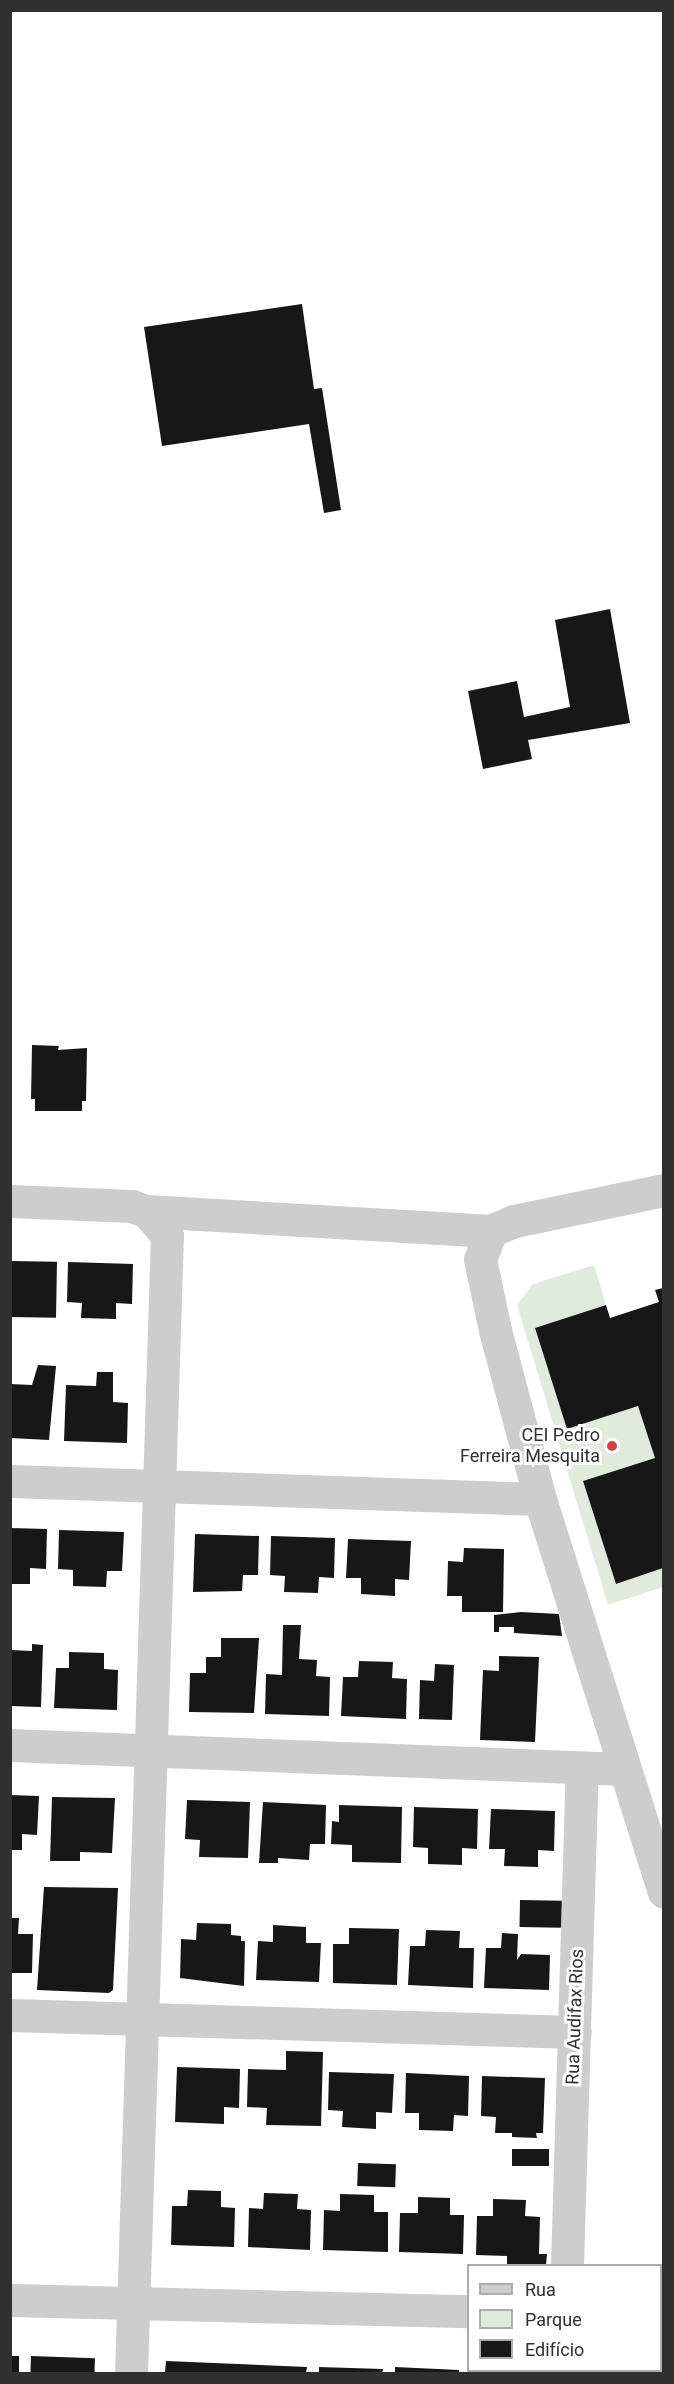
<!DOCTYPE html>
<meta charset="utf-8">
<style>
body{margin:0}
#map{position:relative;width:674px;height:2384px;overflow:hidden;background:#fff;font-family:Roboto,sans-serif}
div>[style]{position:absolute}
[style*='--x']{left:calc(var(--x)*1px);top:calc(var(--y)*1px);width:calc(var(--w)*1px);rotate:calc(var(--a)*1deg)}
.green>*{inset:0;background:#e2e9dd}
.building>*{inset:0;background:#171717;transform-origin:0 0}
.minor>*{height:33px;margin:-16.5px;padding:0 16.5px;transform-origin:16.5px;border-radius:16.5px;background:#cdcdcd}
.dots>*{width:16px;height:16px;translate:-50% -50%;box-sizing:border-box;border:3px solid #fff;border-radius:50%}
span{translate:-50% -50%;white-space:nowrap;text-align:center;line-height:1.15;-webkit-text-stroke:6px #fff;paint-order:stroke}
.poi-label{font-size:18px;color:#303030}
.right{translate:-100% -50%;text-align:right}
.street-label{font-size:18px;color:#303030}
.frame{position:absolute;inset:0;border:12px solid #303030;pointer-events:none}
.legend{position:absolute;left:467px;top:2264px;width:195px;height:108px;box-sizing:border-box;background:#fff;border:2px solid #acacac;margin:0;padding:8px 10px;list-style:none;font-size:18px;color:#303030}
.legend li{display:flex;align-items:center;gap:12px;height:30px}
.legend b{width:30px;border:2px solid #acacac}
</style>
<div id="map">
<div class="green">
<i style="clip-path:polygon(594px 1265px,606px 1305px,535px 1328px,567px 1429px,638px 1406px,655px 1458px,583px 1481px,616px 1584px,663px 1568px,663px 1587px,608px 1605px,517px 1305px,533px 1284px)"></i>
</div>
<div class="building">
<i style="clip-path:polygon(302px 304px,314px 389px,322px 388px,341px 510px,324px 513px,309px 424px,162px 446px,144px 327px)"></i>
<i style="clip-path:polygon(610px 609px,630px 723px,528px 740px,532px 759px,483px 769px,468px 691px,517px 681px,524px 717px,570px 707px,555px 620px)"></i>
<i style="clip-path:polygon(32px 1045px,59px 1046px,58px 1050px,87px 1048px,86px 1101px,82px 1101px,82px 1111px,35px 1111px,35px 1099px,31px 1099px)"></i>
<i style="left:10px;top:1261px;width:47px;height:56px;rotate:1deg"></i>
<i style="clip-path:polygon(68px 1262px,133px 1264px,132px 1304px,116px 1303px,116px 1319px,81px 1318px,82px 1303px,67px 1302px)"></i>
<i style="clip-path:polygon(663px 1288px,663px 1568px,616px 1584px,583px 1481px,655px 1458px,638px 1406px,567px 1429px,535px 1328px,606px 1305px,610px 1318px,659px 1302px,655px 1290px)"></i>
<i style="clip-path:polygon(38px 1365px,56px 1366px,49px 1440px,10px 1438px,10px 1384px,32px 1385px)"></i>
<i style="clip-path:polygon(97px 1372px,113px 1372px,113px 1402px,128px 1403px,127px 1443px,64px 1441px,66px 1385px,96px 1386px)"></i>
<i style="clip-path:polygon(10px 1528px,47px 1529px,46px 1569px,30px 1568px,30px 1584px,10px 1584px)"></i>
<i style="clip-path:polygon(59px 1530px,124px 1532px,122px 1571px,107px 1571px,106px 1587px,73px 1586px,73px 1570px,58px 1569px)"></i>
<i style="clip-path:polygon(195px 1534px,259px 1536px,258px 1575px,243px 1575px,242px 1591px,193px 1592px)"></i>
<i style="clip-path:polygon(271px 1536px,335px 1538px,334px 1578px,319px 1577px,318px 1593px,284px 1592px,285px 1576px,270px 1575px)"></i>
<i style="clip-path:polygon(348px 1539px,411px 1541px,409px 1580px,395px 1579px,395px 1596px,361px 1594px,361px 1578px,346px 1578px)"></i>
<i style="clip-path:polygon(464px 1548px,504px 1549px,503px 1612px,462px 1612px,462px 1596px,447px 1596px,448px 1561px,463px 1562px)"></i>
<i style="clip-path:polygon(521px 1612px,559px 1614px,562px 1636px,514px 1633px,514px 1627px,499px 1627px,499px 1632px,494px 1632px,494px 1615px)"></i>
<i style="clip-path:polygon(283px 1625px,301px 1625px,299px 1659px,317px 1660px,316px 1676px,330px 1677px,329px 1716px,265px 1714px,266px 1674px,282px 1675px)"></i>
<i style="clip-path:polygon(221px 1638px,259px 1638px,254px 1713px,189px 1712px,190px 1673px,206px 1673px,206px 1657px,221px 1657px)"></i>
<i style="clip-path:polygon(32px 1644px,43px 1645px,41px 1707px,10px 1706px,10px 1650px,32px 1651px)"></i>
<i style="clip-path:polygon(69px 1652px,104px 1653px,104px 1669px,118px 1670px,117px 1710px,54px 1708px,56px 1668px,69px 1668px)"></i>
<i style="clip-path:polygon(499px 1656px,539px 1657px,535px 1742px,480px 1740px,483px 1670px,499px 1671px)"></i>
<i style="clip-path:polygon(359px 1661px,393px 1662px,392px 1678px,407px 1679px,406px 1719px,341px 1716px,343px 1677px,358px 1677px)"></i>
<i style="clip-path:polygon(435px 1664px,454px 1665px,452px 1720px,419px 1719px,420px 1680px,434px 1681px)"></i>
<i style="clip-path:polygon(10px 1795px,39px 1796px,37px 1835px,22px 1834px,22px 1850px,10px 1850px)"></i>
<i style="clip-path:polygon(52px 1797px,115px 1798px,112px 1853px,80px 1852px,80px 1861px,50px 1861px)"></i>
<i style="clip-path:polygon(187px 1800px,250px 1802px,248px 1858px,199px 1857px,200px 1840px,185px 1839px)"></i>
<i style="clip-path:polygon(263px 1802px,326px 1805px,325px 1844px,310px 1844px,309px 1860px,278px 1858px,278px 1863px,259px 1863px)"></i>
<i style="clip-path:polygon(339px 1805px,402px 1807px,401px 1863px,352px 1862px,352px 1845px,331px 1844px,332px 1821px,339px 1822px)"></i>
<i style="clip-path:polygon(414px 1807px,478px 1809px,477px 1849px,462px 1848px,462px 1865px,428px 1864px,428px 1848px,413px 1847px)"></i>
<i style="clip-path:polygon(491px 1809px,555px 1811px,554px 1851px,538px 1850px,538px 1867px,504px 1866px,505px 1849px,489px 1849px)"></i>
<i style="clip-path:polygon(44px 1887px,118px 1888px,113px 1990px,109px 1993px,37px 1990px)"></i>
<i style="left:520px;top:1900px;width:42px;height:27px;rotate:1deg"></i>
<i style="clip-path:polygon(10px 1918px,19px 1918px,18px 1934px,33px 1934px,32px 1973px,10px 1973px)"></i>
<i style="clip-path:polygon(197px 1923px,231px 1924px,231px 1935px,241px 1936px,241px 1941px,245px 1941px,244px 1986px,180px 1978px,181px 1939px,196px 1940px)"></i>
<i style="clip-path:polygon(273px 1925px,306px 1927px,306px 1943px,321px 1943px,319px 1982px,256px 1980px,258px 1941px,273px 1942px)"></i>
<i style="clip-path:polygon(349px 1928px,399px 1929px,397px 1985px,333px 1983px,333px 1944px,349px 1944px)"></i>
<i style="clip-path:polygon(426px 1930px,460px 1931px,459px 1948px,474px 1948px,473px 1988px,408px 1985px,410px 1946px,425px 1946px)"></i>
<i style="clip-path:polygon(502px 1933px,518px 1934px,517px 1960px,521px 1954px,550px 1955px,549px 1990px,484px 1988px,486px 1948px,501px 1948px)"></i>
<i style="clip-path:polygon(286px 2051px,323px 2052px,321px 2126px,266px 2125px,267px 2108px,247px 2107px,248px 2069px,286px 2070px)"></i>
<i style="clip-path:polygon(177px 2067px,240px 2069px,239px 2108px,224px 2107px,224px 2124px,175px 2122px)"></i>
<i style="clip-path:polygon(329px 2072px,394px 2074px,392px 2113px,376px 2112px,376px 2129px,342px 2127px,343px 2111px,328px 2110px)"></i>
<i style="clip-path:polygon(406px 2073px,469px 2076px,468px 2116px,454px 2115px,453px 2131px,419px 2130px,419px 2113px,405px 2113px)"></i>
<i style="clip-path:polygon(482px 2076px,545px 2078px,543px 2133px,536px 2133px,537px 2138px,512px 2137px,512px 2133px,495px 2133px,496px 2117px,481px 2116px)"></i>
<i style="left:512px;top:2149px;width:37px;height:17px"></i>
<i style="left:358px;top:2163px;width:38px;height:23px;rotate:2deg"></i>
<i style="clip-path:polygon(188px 2190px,221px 2191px,221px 2207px,235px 2208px,234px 2247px,171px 2245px,172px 2206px,187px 2206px)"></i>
<i style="clip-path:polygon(264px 2193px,298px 2194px,297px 2209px,311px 2210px,310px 2250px,248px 2247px,249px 2208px,263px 2209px)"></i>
<i style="clip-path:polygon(340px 2194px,374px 2195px,374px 2212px,388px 2212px,388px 2252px,323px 2250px,324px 2210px,340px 2211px)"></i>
<i style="clip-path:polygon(418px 2197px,450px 2198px,450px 2215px,464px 2215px,463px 2254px,399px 2252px,400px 2213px,418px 2213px)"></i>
<i style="clip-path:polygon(493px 2199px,526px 2200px,525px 2216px,540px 2217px,539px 2254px,547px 2254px,546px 2265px,507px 2265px,507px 2256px,476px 2255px,477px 2216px,493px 2216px)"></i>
<i style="left:10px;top:2356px;width:9px;height:17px"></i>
<i style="left:31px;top:2356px;width:64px;height:17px;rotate:2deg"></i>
<i style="clip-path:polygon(166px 2361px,307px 2367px,306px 2373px,165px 2373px)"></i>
<i style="clip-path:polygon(319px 2367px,383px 2369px,382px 2373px,319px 2373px)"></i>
<i style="clip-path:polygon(395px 2367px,459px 2370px,459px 2373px,395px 2373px)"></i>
<i style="clip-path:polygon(472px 2370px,515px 2372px,515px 2373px,472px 2373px)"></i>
</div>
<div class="minor">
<i style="--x:664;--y:1190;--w:153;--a:168.3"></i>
<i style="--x:514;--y:1221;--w:25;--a:157"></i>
<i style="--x:491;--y:1231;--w:30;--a:111"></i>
<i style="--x:480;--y:1259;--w:73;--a:78.1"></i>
<i style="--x:495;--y:1330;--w:175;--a:75.1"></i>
<i style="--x:540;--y:1499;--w:412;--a:72.5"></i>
<i style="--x:10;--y:1201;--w:122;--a:2.3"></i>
<i style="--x:132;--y:1206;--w:15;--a:20"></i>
<i style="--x:146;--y:1211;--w:32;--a:49"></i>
<i style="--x:167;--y:1235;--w:1140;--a:91.81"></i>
<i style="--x:146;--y:1211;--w:346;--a:3.3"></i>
<i style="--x:10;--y:1481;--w:530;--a:1.95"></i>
<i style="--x:10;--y:1745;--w:614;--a:2.24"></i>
<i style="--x:10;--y:2015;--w:565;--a:1.72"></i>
<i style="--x:567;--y:2266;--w:498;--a:-88.3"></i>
<i style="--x:10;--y:2300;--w:458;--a:1.4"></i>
<i style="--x:660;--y:2313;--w:4;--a:0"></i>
<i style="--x:564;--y:2374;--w:4;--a:-90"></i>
</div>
<div class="dots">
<i style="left:612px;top:1446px;background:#d74243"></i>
</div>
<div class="poi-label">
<span class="right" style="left:600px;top:1446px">CEI Pedro<br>Ferreira Mesquita</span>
</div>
<div class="street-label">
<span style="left:575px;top:2017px;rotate:-88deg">Rua Audifax Rios</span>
</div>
<div class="frame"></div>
<ul class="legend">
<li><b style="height:8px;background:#cdcdcd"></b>Rua</li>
<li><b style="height:16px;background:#e2e9dd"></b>Parque</li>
<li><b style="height:16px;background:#171717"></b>Edifício</li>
</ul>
</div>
